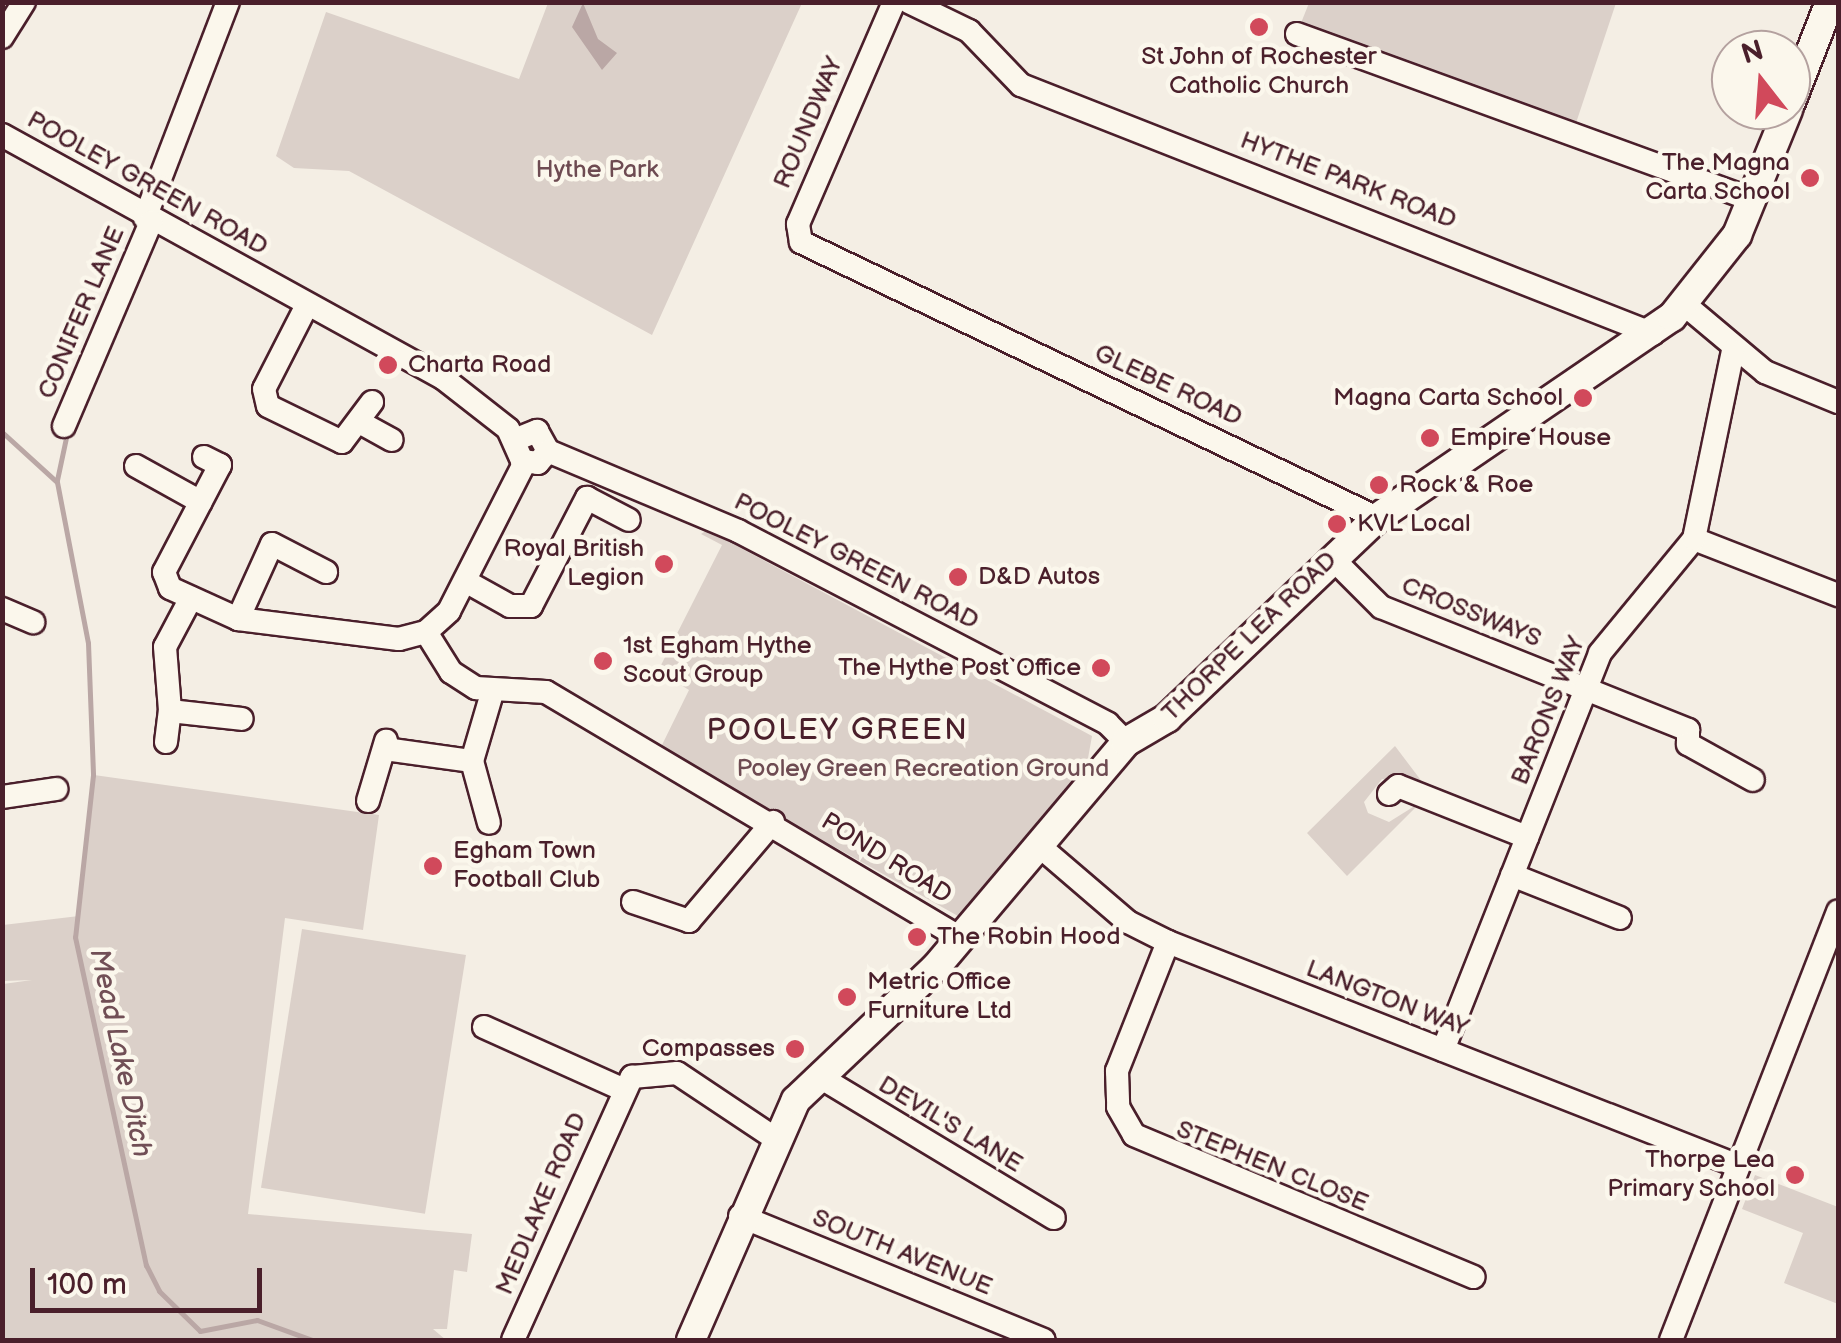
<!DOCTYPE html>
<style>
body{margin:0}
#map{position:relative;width:1841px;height:1343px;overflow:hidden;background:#f4eee4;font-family:"Balsamiq Sans",sans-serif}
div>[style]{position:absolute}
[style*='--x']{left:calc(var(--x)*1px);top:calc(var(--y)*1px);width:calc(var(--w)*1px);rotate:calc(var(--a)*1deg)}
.green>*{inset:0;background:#dbd0c9;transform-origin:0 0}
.water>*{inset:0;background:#baa7a5}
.stream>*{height:5px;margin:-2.5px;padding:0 2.5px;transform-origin:2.5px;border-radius:2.5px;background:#baa7a5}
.roads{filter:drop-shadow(2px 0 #4a1f2b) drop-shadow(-2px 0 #4a1f2b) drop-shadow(0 2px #4a1f2b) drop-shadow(0 -2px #4a1f2b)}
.minor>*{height:22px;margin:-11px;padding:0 11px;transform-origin:11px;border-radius:11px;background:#fbf7ec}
.major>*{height:28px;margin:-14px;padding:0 14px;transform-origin:14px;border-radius:14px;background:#fbf7ec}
.dots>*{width:28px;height:28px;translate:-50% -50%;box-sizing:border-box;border:5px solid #fbf7ec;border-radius:50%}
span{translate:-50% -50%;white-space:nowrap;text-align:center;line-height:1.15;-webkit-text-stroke:9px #fbf7ec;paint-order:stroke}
.poi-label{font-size:25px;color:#4a1f2b}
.right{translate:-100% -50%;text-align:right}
.left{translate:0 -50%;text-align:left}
.street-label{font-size:25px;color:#4a1f2b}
.park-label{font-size:25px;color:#6e4b52}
.water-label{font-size:28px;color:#714f56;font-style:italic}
.quarter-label{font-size:30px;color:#4a1f2b;letter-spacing:2.5px}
.frame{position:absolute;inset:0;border:5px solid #4a1f2b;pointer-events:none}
.north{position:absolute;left:1711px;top:30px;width:100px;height:100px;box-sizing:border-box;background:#fbf7ec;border:2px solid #b4a19f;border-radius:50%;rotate:343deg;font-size:28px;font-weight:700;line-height:40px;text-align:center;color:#4a1f2b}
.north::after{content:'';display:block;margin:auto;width:35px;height:45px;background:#d1495b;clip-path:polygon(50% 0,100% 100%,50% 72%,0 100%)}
.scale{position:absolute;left:30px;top:1268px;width:232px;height:45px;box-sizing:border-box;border:5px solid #4a1f2b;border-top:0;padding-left:12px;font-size:30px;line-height:35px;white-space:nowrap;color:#4a1f2b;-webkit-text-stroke:8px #fbf7ec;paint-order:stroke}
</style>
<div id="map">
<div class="green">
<i style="clip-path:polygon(548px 3px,802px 3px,652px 335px,349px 171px,294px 168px,276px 156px,326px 12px,519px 79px)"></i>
<i style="clip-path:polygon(1309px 3px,1616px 3px,1575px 126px,1301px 23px)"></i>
<i style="clip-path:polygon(707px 530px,1092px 736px,1085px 775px,958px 916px,660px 749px,689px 690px,658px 671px,722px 545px,701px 534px)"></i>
<i style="clip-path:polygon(1395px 746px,1426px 787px,1382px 779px,1364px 802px,1368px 813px,1389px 822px,1421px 802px,1347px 876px,1307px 833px)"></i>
<i style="clip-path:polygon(94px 775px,379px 815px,363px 930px,285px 918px,248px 1214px,472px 1234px,467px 1272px,454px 1270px,447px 1329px,433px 1329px,446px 1340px,3px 1340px,3px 984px,32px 980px,3px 981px,3px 925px,79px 916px)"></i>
<i style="left:302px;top:929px;width:166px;height:262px;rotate:9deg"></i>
<i style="clip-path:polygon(1755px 1175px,1838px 1207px,1838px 1304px,1784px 1283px,1803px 1233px,1742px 1209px)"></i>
</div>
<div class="water">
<i style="clip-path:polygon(583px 3px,598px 39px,617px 53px,602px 70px,572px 27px)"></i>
</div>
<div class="stream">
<i style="--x:2;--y:432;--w:74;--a:42.3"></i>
<i style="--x:57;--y:482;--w:164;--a:79.1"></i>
<i style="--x:88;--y:643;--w:132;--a:87.8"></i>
<i style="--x:93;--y:775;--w:163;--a:96.3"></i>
<i style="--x:75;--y:937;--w:336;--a:77.8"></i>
<i style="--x:146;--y:1265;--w:29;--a:63"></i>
<i style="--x:159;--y:1291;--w:57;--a:44.3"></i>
<i style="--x:200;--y:1331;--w:58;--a:-10.9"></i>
<i style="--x:257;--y:1320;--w:59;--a:20"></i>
<i style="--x:57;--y:480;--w:48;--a:-78"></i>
</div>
<div class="roads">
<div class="minor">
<i style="--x:894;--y:2;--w:242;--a:113.4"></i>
<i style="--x:798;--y:224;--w:18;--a:81"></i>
<i style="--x:801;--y:242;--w:639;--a:25.6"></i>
<i style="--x:909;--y:2;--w:67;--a:25.8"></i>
<i style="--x:969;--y:31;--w:75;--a:46.1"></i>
<i style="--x:1021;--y:85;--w:679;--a:21.5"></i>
<i style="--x:1297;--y:34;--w:485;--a:20"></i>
<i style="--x:2;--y:37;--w:41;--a:-57.8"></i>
<i style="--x:2;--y:135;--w:504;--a:28.86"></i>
<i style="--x:443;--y:378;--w:83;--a:38.1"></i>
<i style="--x:508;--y:429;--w:35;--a:66"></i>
<i style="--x:522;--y:461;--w:16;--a:7"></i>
<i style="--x:538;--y:463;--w:16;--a:-50"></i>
<i style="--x:145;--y:218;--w:231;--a:-69"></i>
<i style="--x:1684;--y:304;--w:106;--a:40"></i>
<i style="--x:1765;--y:372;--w:79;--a:22.3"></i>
<i style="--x:307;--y:305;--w:94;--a:117.1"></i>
<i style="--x:264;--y:389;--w:17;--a:77"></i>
<i style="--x:268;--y:406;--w:82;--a:25.9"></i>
<i style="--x:342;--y:442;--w:50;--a:-53.1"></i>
<i style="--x:361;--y:423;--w:35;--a:29"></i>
<i style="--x:64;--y:426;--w:222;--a:-66.9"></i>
<i style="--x:517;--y:439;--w:22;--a:-22"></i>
<i style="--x:537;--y:431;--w:23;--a:61"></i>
<i style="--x:548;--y:451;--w:206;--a:22.8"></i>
<i style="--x:738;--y:531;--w:417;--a:27.5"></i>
<i style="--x:1108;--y:724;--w:25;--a:45"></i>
<i style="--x:204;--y:457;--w:18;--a:27"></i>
<i style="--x:220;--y:465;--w:121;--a:117.6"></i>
<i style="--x:164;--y:572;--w:17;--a:69"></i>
<i style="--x:170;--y:588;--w:75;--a:24.5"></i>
<i style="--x:238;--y:619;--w:162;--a:7.1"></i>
<i style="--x:399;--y:639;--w:28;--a:-15"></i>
<i style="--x:426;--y:632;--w:31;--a:-42"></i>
<i style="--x:449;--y:611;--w:167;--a:-63"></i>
<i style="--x:136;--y:466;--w:74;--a:29"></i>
<i style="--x:1694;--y:539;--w:155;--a:21.3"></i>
<i style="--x:1333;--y:559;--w:68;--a:45"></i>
<i style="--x:1381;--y:607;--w:331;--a:21.8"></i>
<i style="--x:1688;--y:730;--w:14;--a:90"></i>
<i style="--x:1688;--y:744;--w:74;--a:29"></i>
<i style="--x:467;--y:582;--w:49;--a:29.2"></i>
<i style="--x:510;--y:606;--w:21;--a:0"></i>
<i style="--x:531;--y:606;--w:122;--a:-62.6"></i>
<i style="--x:587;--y:498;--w:47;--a:27.6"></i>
<i style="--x:191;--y:598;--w:55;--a:118"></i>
<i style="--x:165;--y:647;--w:64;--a:85.5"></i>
<i style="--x:170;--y:711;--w:72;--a:6.3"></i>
<i style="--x:2;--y:609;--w:34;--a:23"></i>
<i style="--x:238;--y:619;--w:82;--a:-65.6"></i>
<i style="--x:272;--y:544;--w:61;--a:27.4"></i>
<i style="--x:426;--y:632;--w:47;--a:58"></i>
<i style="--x:451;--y:672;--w:30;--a:33"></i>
<i style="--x:476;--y:688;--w:70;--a:3.3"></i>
<i style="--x:546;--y:692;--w:482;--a:30.7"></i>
<i style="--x:166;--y:742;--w:31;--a:-83"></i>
<i style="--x:385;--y:749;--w:88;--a:7.9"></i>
<i style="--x:472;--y:761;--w:64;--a:74.7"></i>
<i style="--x:472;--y:761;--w:71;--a:-73.6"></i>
<i style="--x:1389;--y:794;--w:12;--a:-42"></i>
<i style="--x:1398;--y:786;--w:139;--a:21.6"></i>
<i style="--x:2;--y:797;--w:55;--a:-8.4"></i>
<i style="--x:368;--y:801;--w:63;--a:-73.3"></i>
<i style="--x:1037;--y:844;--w:120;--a:40.6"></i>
<i style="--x:1128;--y:922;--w:45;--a:26.6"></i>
<i style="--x:1168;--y:942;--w:612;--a:21.45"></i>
<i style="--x:1512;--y:875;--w:116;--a:21.7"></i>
<i style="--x:633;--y:902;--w:59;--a:18.7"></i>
<i style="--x:689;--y:921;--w:130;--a:-49.7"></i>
<i style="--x:1168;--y:942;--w:139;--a:111.6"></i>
<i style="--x:1117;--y:1071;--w:36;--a:88"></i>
<i style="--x:1118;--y:1107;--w:32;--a:60"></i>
<i style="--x:1134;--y:1135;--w:368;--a:22.7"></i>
<i style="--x:484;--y:1027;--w:151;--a:24.2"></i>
<i style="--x:1443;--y:1050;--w:427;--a:-68.4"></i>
<i style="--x:1600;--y:653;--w:148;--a:-50.5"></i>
<i style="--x:1694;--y:539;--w:192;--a:-78.3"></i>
<i style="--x:820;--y:1077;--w:273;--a:31.1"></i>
<i style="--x:740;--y:1216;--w:328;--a:22.2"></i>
<i style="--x:513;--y:1340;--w:289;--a:-65.7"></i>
<i style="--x:632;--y:1077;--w:45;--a:-5.1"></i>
<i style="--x:677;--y:1073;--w:115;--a:33.7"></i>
<i style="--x:1671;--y:1340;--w:460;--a:-68.7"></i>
</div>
<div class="major">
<i style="--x:1791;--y:102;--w:107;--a:-68.7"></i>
<i style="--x:691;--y:1340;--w:262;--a:-66.4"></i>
<i style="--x:796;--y:1100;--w:193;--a:-43.5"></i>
<i style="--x:936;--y:967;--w:294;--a:-49.8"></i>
<i style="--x:1126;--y:742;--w:48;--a:-30.3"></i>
<i style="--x:1167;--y:718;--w:290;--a:-43.6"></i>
<i style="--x:1377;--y:518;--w:357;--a:-34.3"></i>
<i style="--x:1672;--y:317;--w:105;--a:-51.6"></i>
<i style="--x:1737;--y:235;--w:135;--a:-67.8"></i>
</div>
</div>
<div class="dots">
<i style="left:1259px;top:27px;background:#d1495b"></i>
<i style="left:1810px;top:178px;background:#d1495b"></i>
<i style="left:388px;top:365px;background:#d1495b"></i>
<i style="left:1583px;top:398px;background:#d1495b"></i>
<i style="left:1430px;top:438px;background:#d1495b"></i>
<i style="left:1379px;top:485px;background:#d1495b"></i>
<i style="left:1337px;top:524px;background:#d1495b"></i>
<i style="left:664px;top:564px;background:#d1495b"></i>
<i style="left:958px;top:577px;background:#d1495b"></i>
<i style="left:603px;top:661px;background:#d1495b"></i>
<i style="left:1101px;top:668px;background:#d1495b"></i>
<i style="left:433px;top:866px;background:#d1495b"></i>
<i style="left:917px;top:937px;background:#d1495b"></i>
<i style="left:847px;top:997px;background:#d1495b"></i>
<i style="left:795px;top:1049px;background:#d1495b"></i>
<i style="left:1795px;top:1175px;background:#d1495b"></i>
</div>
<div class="poi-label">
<span style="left:1259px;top:72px">St John of Rochester<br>Catholic Church</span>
<span class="right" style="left:1790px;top:178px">The Magna<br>Carta School</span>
<span class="left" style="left:408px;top:365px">Charta Road</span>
<span class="right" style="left:1563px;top:398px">Magna Carta School</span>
<span class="left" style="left:1450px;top:438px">Empire House</span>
<span class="left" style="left:1399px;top:485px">Rock &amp; Roe</span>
<span class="left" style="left:1357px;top:524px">KVL Local</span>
<span class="right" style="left:644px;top:564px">Royal British<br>Legion</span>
<span class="left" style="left:978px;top:577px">D&amp;D Autos</span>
<span class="left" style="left:623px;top:661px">1st Egham Hythe<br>Scout Group</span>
<span class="right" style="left:1081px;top:668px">The Hythe Post Office</span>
<span class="left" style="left:453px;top:866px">Egham Town<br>Football Club</span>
<span class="left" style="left:937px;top:937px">The Robin Hood</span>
<span class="left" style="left:867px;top:997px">Metric Office<br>Furniture Ltd</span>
<span class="right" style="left:775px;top:1049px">Compasses</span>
<span class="right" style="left:1775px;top:1175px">Thorpe Lea<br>Primary School</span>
</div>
<div class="street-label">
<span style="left:809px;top:123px;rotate:-67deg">ROUNDWAY</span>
<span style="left:1348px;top:181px;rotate:21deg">HYTHE PARK ROAD</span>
<span style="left:147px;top:184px;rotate:29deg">POOLEY GREEN ROAD</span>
<span style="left:82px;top:313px;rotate:-67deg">CONIFER LANE</span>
<span style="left:1168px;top:386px;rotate:25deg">GLEBE ROAD</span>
<span style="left:856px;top:562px;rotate:27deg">POOLEY GREEN ROAD</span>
<span style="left:1471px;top:613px;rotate:22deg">CROSSWAYS</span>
<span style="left:1250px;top:637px;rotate:-44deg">THORPE LEA ROAD</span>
<span style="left:1549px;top:711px;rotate:-68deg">BARONS WAY</span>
<span style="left:886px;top:859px;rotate:32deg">POND ROAD</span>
<span style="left:1387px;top:999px;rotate:21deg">LANGTON WAY</span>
<span style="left:950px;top:1125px;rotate:31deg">DEVIL'S LANE</span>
<span style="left:1272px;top:1167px;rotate:22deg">STEPHEN CLOSE</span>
<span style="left:542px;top:1204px;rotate:-67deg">MEDLAKE ROAD</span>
<span style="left:902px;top:1253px;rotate:22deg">SOUTH AVENUE</span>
</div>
<div class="park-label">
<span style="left:597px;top:170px">Hythe Park</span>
<span style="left:923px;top:769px">Pooley Green Recreation Ground</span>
</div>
<div class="water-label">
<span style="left:120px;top:1053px;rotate:78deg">Mead Lake Ditch</span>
</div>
<div class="quarter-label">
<span style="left:838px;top:730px">POOLEY GREEN</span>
</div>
<div class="frame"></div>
<div class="north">N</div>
<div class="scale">100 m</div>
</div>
